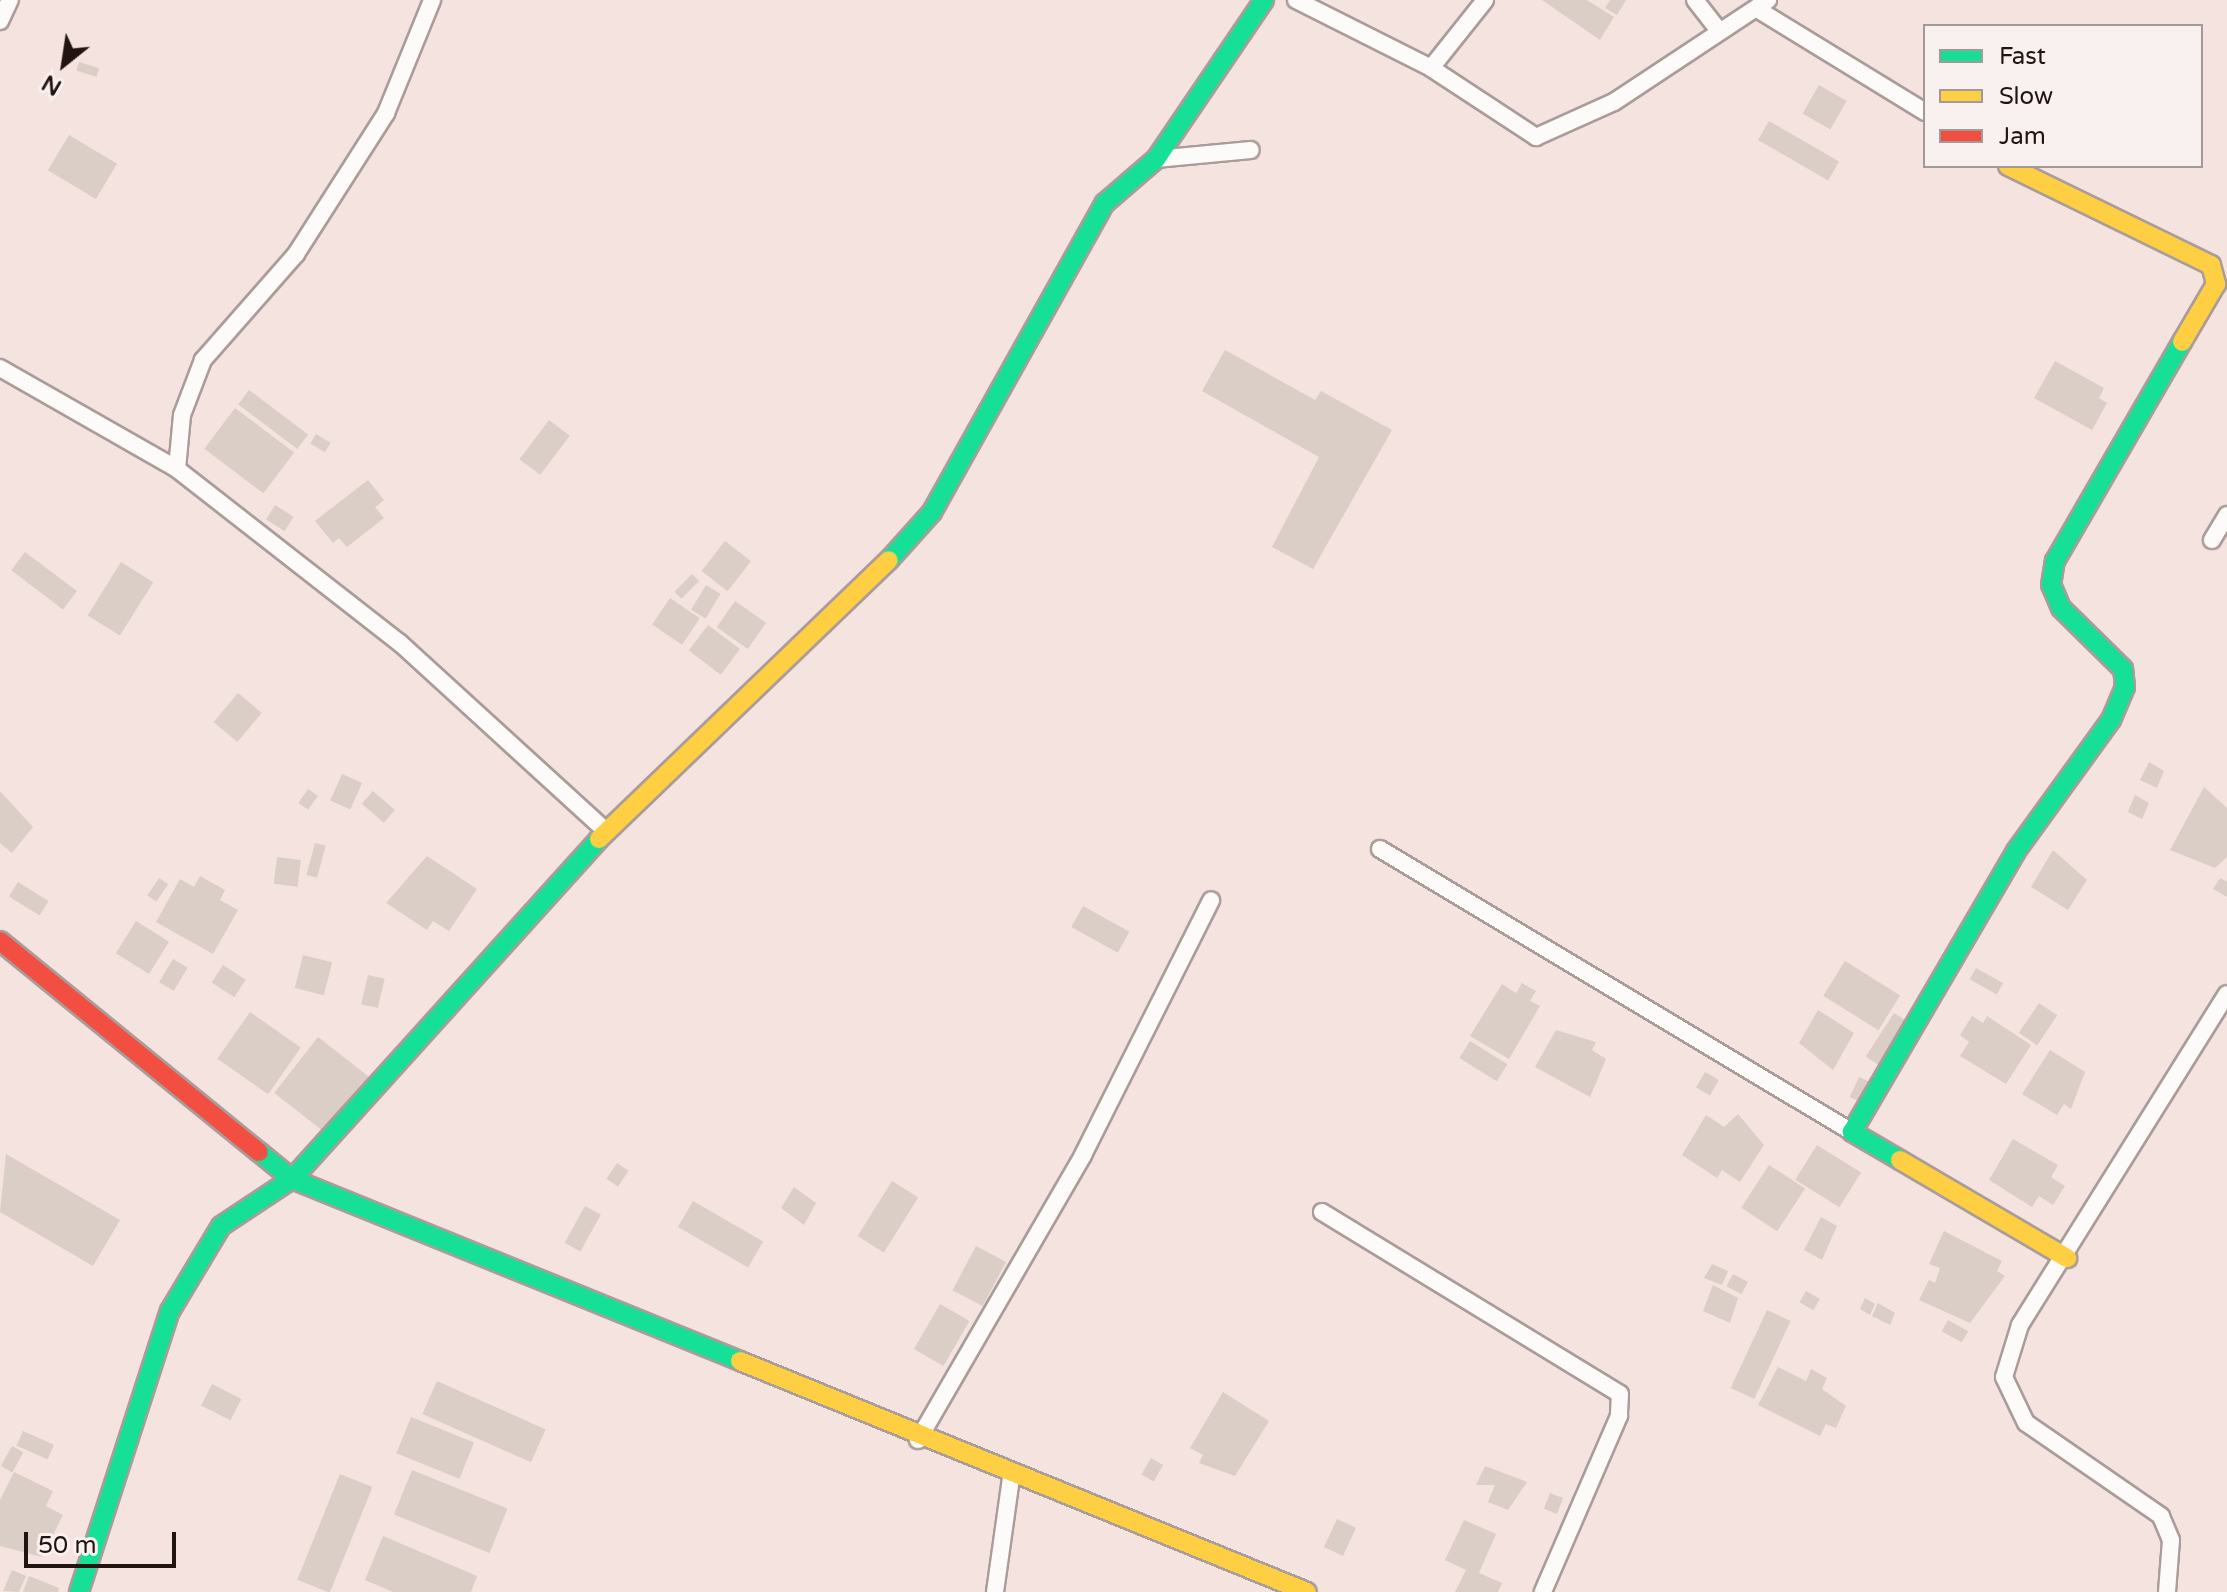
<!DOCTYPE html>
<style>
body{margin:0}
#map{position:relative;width:2227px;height:1592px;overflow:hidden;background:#f4e3df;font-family:"Varela Round",sans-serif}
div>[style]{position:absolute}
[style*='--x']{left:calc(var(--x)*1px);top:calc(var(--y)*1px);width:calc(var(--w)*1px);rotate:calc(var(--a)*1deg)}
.building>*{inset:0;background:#dbcec7;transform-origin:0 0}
.roads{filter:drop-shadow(2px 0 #aa9c99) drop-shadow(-2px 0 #aa9c99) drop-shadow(0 2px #aa9c99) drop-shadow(0 -2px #aa9c99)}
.street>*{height:16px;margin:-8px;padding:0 8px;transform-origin:8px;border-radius:8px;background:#fdfbfa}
.fast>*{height:18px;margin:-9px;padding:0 9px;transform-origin:9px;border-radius:9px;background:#16e098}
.slow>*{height:18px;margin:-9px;padding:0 9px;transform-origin:9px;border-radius:9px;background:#ffcf43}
.jam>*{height:18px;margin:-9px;padding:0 9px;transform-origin:9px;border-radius:9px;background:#f24e42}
span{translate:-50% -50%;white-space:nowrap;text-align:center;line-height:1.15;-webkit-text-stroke:6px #f9f1ef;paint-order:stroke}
.legend{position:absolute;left:1923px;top:24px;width:280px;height:144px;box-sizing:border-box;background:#f9f1ef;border:2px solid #a39996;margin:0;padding:10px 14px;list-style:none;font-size:24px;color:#211411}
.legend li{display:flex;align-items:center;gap:16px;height:40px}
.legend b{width:40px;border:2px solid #a39996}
.north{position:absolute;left:24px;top:24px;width:80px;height:80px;-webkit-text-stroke:6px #f9f1ef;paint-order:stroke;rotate:210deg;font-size:22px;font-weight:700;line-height:32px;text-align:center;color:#211411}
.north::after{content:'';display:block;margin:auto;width:28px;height:36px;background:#211411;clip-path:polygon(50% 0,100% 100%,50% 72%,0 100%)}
.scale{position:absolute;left:24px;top:1532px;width:152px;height:36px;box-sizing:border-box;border:4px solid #211411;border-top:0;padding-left:10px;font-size:24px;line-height:28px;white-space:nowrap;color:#211411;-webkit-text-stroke:6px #f9f1ef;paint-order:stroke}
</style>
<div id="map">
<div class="building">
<i style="clip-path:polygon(1542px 0,1587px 0,1614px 17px,1600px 40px)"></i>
<i style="clip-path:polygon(1610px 0,1626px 0,1617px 15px,1605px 8px)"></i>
<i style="left:79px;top:62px;width:21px;height:9px;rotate:17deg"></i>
<i style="left:1819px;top:85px;width:32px;height:33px;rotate:30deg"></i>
<i style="left:1769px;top:121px;width:81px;height:22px;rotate:30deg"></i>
<i style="left:69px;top:135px;width:56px;height:41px;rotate:31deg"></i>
<i style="clip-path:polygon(1225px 350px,1315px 400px,1321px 391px,1392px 430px,1313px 569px,1272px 547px,1319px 457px,1202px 391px)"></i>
<i style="clip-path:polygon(2055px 361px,2104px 388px,2099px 398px,2107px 403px,2092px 430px,2034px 398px)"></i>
<i style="left:249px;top:390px;width:74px;height:18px;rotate:37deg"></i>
<i style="left:235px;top:408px;width:74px;height:51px;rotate:37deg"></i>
<i style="left:549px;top:420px;width:26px;height:49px;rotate:37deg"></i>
<i style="left:316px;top:434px;width:17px;height:11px;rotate:31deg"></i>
<i style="clip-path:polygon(368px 480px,384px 500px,375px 507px,384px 518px,347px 547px,339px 538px,333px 543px,315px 521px)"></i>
<i style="left:275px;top:505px;width:22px;height:17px;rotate:32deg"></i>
<i style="left:725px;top:541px;width:33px;height:38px;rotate:38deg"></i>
<i style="left:25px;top:552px;width:65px;height:23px;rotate:37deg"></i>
<i style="left:121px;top:562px;width:38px;height:63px;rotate:32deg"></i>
<i style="left:692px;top:574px;width:10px;height:25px;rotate:45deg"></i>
<i style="left:706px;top:585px;width:17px;height:29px;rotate:31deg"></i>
<i style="left:670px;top:598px;width:36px;height:32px;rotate:34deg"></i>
<i style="left:735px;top:601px;width:38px;height:32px;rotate:35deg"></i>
<i style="left:708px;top:625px;width:40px;height:32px;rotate:37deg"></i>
<i style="left:238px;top:693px;width:31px;height:38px;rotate:40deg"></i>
<i style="clip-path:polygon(2149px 762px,2164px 771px,2157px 788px,2140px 780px)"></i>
<i style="left:342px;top:774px;width:22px;height:29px;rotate:24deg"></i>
<i style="clip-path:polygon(2204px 787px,2227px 808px,2227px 857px,2215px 868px,2170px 850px)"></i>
<i style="left:308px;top:789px;width:12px;height:17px;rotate:35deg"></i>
<i style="clip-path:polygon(0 791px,33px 827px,12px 853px,0 843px)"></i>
<i style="left:373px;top:791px;width:29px;height:17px;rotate:41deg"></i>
<i style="clip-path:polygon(2135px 795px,2149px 803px,2142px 819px,2128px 812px)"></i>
<i style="left:315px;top:843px;width:11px;height:33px;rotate:15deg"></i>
<i style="clip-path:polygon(2053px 850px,2087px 880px,2068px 910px,2031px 887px)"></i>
<i style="clip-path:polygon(427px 856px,477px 889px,449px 931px,433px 921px,427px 930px,386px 903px)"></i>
<i style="left:277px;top:857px;width:24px;height:27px;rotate:7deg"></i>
<i style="clip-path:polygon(200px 876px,225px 890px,220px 900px,238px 910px,213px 954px,156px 922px,180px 879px,194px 887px)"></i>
<i style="left:159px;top:878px;width:11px;height:21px;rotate:34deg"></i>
<i style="clip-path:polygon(2220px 878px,2227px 882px,2227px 897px,2213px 889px)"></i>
<i style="left:18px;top:882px;width:36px;height:17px;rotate:32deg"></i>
<i style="left:1083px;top:906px;width:53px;height:24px;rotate:29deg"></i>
<i style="left:136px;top:921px;width:39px;height:38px;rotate:32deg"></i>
<i style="left:303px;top:955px;width:30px;height:34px;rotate:14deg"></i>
<i style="left:173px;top:959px;width:17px;height:27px;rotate:31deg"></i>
<i style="left:1845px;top:961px;width:65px;height:41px;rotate:32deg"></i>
<i style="left:223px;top:965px;width:27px;height:21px;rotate:33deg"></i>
<i style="left:1976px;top:968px;width:31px;height:13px;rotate:29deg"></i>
<i style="left:368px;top:975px;width:17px;height:30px;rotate:13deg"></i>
<i style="clip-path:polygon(1522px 983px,1536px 991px,1530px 1001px,1540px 1006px,1509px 1059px,1470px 1036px,1502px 984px,1516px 993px)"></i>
<i style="left:2039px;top:1003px;width:22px;height:36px;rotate:34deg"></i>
<i style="clip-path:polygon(1818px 1010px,1854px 1033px,1833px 1070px,1799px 1043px)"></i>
<i style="left:250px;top:1012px;width:62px;height:57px;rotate:35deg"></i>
<i style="left:1894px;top:1013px;width:17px;height:52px;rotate:33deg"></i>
<i style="clip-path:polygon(1972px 1016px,1983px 1023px,1987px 1016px,2031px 1045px,2006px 1084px,1960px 1056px,1969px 1042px,1960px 1035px)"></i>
<i style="clip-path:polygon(1556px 1030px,1596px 1042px,1592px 1050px,1606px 1059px,1590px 1097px,1535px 1067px)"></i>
<i style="left:318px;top:1037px;width:70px;height:71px;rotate:38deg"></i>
<i style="left:1470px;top:1041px;width:44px;height:20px;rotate:32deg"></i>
<i style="clip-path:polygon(2050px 1050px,2085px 1072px,2071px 1109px,2064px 1104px,2057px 1115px,2022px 1094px)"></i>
<i style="left:1705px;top:1072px;width:16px;height:18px;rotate:30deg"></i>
<i style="left:1859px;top:1077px;width:14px;height:22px;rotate:25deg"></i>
<i style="clip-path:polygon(1738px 1114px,1764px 1145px,1740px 1182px,1722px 1170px,1717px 1178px,1682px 1155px,1706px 1115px,1724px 1127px)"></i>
<i style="clip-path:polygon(2013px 1139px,2058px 1165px,2051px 1177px,2065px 1186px,2053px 1205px,2039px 1196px,2032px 1207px,1989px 1180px)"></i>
<i style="left:1817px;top:1145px;width:52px;height:41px;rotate:32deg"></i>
<i style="clip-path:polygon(6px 1154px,120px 1220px,93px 1266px,0 1212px)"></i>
<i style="left:617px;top:1163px;width:14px;height:19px;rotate:34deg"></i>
<i style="left:1769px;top:1165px;width:43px;height:51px;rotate:33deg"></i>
<i style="left:892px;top:1181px;width:31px;height:65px;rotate:32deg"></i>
<i style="clip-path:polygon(794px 1187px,816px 1203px,804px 1225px,781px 1208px)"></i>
<i style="left:693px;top:1201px;width:81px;height:30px;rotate:30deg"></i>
<i style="left:585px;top:1206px;width:18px;height:42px;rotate:29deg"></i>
<i style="clip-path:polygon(1821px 1217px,1837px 1226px,1822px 1260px,1804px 1250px)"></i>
<i style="clip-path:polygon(1944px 1231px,2002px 1261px,1997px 1271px,2005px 1276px,1970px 1323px,1919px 1300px,1929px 1280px,1935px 1283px,1940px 1268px,1929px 1264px)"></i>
<i style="left:976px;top:1246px;width:34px;height:50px;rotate:28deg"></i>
<i style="clip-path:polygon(1712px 1264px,1728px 1271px,1722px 1285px,1704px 1278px)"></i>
<i style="left:1733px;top:1274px;width:17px;height:14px;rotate:28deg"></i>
<i style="clip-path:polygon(1713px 1285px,1738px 1298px,1730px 1323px,1703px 1311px)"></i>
<i style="left:1806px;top:1291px;width:16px;height:13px;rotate:30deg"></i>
<i style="clip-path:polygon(1865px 1298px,1875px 1304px,1870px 1315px,1860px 1309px)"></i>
<i style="clip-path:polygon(1878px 1303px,1895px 1313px,1890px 1325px,1872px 1316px)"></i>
<i style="left:940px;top:1304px;width:34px;height:52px;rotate:30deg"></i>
<i style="left:1767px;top:1310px;width:26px;height:86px;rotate:25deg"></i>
<i style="left:1948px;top:1320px;width:23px;height:13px;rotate:29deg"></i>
<i style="clip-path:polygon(1778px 1367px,1806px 1381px,1811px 1369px,1827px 1378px,1822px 1389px,1846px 1406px,1836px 1428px,1826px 1424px,1820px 1436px,1758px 1405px)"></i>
<i style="left:437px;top:1381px;width:119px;height:36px;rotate:24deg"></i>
<i style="left:212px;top:1384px;width:33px;height:24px;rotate:27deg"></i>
<i style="clip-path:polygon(1223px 1392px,1269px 1421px,1235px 1476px,1199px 1463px,1203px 1455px,1190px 1448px)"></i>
<i style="left:411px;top:1417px;width:68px;height:39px;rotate:22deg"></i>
<i style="left:23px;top:1431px;width:34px;height:16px;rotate:24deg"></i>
<i style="left:12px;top:1446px;width:13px;height:23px;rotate:29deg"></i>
<i style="left:1151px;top:1458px;width:14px;height:19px;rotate:30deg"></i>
<i style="clip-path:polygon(1485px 1466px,1527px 1482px,1508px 1510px,1488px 1502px,1495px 1485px,1476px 1485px)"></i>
<i style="left:412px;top:1470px;width:103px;height:48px;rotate:22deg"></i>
<i style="clip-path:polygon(14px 1472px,53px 1491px,46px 1506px,63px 1515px,42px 1557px,0 1546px,0 1500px)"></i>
<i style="left:340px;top:1474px;width:35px;height:114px;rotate:22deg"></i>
<i style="left:1550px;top:1493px;width:14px;height:17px;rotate:21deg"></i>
<i style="left:1337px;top:1519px;width:21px;height:31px;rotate:25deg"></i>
<i style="clip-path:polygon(1464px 1520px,1496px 1534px,1479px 1573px,1502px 1583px,1498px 1592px,1455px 1592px,1466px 1570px,1445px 1560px)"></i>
<i style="clip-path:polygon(383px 1536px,477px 1576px,471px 1592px,393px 1592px,365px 1580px)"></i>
<i style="clip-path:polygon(12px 1570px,26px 1576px,19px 1592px,3px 1591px)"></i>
<i style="clip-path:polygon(29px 1576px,59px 1588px,58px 1592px,23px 1592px)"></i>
</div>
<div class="roads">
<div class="street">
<i style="--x:1296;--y:0;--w:151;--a:26.7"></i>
<i style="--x:1431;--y:68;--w:126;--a:33.3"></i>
<i style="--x:1536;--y:137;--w:85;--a:-24.2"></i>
<i style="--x:1614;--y:102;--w:185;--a:-33.5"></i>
<i style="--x:1695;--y:0;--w:39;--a:52"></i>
<i style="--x:1757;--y:9;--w:197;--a:31.5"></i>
<i style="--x:0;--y:21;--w:23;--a:-65"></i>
<i style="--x:1431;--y:68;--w:87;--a:-51.5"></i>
<i style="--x:1156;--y:159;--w:95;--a:-5.4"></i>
<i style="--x:0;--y:368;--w:204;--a:29.7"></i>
<i style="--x:177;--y:469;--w:283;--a:38"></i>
<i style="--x:400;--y:643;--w:279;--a:42.4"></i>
<i style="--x:177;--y:469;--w:54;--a:-84.7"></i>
<i style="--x:182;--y:415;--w:59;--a:-69.1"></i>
<i style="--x:203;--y:360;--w:141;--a:-48.7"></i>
<i style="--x:296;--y:254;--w:167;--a:-57.4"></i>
<i style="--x:386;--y:113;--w:122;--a:-67.8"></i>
<i style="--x:2212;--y:540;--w:29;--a:-59"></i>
<i style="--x:1380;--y:849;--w:550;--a:30.95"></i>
<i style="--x:1322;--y:1212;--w:349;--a:31.4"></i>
<i style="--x:1620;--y:1394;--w:22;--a:93"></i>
<i style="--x:1619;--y:1416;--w:192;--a:113.4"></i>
<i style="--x:918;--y:1440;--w:329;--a:-59.9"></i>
<i style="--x:1083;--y:1155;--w:285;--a:-63.3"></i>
<i style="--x:995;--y:1592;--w:115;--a:-82"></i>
<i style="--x:2167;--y:1592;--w:52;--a:-85.6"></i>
<i style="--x:2171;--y:1540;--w:26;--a:-113"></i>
<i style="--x:2161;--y:1516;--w:164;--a:-145.4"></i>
<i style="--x:2026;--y:1423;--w:51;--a:-115.6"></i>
<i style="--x:2004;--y:1377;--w:54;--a:-72.9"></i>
<i style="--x:2020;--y:1325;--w:390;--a:-58"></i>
</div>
<div class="fast">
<i style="--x:889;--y:560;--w:64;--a:-48.1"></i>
<i style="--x:932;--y:512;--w:354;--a:-60.8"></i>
<i style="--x:1105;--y:203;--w:67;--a:-40.8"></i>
<i style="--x:1156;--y:159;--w:192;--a:-55.8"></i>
<i style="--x:259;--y:1152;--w:43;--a:39.3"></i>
<i style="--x:292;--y:1179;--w:484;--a:22.1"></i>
<i style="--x:1900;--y:1160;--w:56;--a:-149.7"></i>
<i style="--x:1852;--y:1132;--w:325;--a:-59.7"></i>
<i style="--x:2016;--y:851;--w:162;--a:-54.1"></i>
<i style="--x:2111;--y:720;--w:36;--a:-67"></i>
<i style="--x:2125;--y:687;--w:18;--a:-96"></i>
<i style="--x:2123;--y:669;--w:87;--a:-135.5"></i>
<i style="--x:2061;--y:608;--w:25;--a:-113"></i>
<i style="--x:2051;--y:585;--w:24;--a:-81"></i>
<i style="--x:2055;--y:561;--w:253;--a:-59.9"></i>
<i style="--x:79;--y:1592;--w:295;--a:-72.1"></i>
<i style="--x:170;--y:1311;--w:99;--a:-59"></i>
<i style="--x:221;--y:1226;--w:85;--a:-33.5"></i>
<i style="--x:292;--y:1179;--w:458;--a:-47.9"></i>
</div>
<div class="slow">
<i style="--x:2008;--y:166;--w:226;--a:26"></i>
<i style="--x:2211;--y:265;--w:20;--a:75"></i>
<i style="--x:2216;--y:284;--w:67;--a:120.4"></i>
<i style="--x:599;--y:839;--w:402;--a:-43.9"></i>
<i style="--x:1900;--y:1160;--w:194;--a:30.4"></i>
<i style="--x:740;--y:1361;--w:612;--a:22.17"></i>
</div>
<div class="jam">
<i style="--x:0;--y:941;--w:334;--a:39.2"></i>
</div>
</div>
<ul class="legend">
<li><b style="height:10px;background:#16e098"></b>Fast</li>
<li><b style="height:10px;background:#ffcf43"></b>Slow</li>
<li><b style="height:10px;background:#f24e42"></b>Jam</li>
</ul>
<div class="north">N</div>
<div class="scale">50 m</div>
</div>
